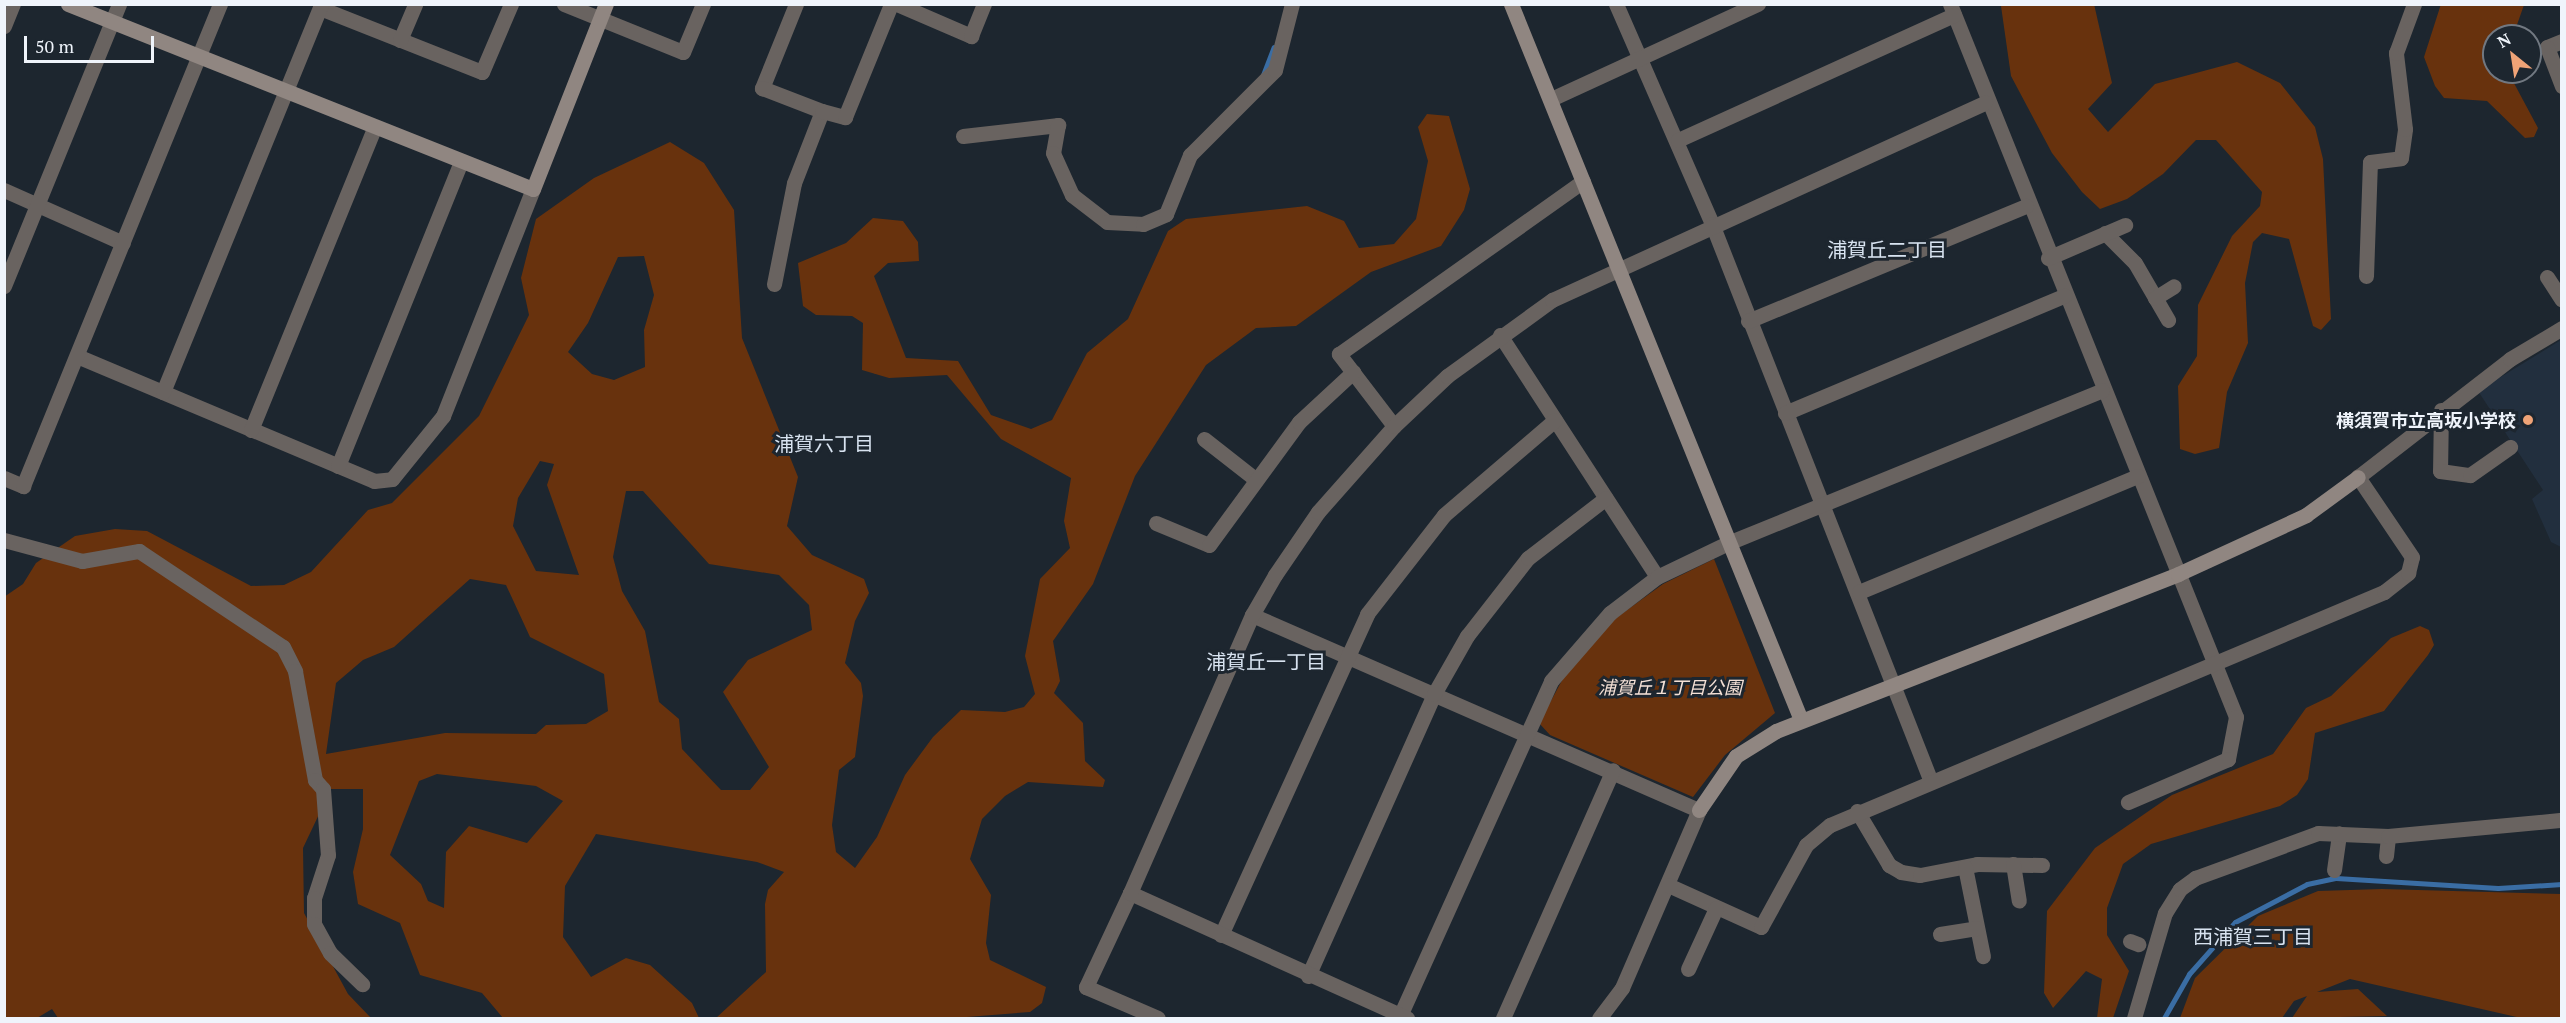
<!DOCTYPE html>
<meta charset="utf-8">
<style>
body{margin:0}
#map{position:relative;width:2566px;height:1023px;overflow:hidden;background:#1d262f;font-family:"PT Serif","Noto Sans JP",serif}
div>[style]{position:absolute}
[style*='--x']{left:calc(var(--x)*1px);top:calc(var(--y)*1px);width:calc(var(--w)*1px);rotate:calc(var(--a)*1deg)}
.built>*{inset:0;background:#222f3e}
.green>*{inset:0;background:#68320d}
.stream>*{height:5px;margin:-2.5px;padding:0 2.5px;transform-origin:2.5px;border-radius:2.5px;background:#3a6da4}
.street>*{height:15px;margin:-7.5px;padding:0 7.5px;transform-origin:7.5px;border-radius:7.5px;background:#696360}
.secondary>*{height:15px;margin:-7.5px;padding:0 7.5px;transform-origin:7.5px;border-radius:7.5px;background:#908681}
.dots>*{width:16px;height:16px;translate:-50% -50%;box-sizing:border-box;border:3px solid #1d262f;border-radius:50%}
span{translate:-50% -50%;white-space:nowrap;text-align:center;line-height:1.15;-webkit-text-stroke:6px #1d262f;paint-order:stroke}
.poi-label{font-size:18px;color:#eff4fb;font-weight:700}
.right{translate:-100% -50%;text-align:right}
.park-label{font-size:18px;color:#f4e0d5;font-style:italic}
.neighbourhood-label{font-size:20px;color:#d8e3f0}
.frame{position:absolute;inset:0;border:6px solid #eff4fb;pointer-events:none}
.north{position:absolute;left:2482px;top:24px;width:60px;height:60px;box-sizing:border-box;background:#1d262f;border:2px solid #717881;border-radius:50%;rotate:330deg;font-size:16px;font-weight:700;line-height:24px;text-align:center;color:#eff4fb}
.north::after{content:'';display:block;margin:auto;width:21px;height:27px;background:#efa377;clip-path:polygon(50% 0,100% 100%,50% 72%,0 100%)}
.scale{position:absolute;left:24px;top:36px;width:130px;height:27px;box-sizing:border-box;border:3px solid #eff4fb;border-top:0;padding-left:8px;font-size:18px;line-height:21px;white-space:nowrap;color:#eff4fb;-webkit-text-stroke:4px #1d262f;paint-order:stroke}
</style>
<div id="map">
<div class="built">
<i style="clip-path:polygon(2561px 340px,2561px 547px,2551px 542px,2532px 499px,2543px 490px,2478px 391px)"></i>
</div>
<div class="green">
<i style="clip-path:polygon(2094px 4px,2112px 83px,2088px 109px,2108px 132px,2155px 84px,2237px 62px,2280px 83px,2315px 127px,2323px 159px,2331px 319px,2321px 330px,2313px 326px,2289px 239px,2262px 233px,2253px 242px,2245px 283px,2248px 343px,2227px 392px,2219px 448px,2195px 454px,2180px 449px,2178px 386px,2197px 356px,2198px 305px,2232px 236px,2260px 206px,2262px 192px,2216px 140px,2196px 140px,2163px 174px,2127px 199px,2100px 209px,2082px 192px,2052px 153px,2011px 76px,2001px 6px)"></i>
<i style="clip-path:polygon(2441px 4px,2524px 5px,2513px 36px,2494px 36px,2494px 72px,2508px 72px,2538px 128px,2534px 137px,2525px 138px,2487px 101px,2444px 98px,2435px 86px,2424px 57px)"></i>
<i style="clip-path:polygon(evenodd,1427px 114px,1449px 116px,1470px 189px,1464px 210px,1441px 246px,1371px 272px,1296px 326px,1256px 328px,1206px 365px,1135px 476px,1093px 584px,1053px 641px,1060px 681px,1054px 693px,1083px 723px,1085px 761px,1105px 780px,1103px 787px,1028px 782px,1005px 796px,982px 819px,970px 859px,991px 895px,986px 943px,990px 960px,1046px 987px,1042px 1003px,1030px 1012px,954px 1018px,716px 1018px,766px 972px,765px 904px,768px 890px,784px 872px,757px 862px,596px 834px,565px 886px,563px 937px,591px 977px,626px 958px,650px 965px,692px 1003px,699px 1018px,503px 1018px,482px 993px,420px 975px,400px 923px,358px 904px,353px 872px,363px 829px,363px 789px,331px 789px,303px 848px,304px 913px,348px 994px,371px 1018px,58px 1018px,52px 1009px,37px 1018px,5px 1018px,4px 597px,23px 584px,36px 563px,75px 536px,115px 529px,147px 531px,251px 586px,284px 585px,311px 572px,368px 510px,392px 503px,479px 416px,529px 315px,521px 278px,536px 219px,594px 178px,670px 142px,704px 163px,734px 210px,742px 338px,798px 477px,787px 526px,812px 555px,864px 579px,869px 593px,855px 621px,845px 663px,861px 683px,863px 696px,855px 757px,839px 770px,832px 825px,836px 852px,855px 868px,877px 837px,905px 775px,933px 737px,961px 710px,1005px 712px,1024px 707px,1035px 694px,1025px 656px,1040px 579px,1070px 548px,1064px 521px,1071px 478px,1001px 439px,947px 375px,889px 378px,862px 370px,863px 323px,852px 316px,816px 315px,803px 306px,798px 263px,846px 243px,873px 218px,903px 221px,918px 242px,919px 261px,888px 263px,874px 276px,906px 358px,958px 361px,991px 415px,1031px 429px,1052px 420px,1087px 353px,1128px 319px,1168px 231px,1186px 219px,1307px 206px,1344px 221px,1359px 248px,1394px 244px,1416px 219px,1428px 161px,1418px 127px,1427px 114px,644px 256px,654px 295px,644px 330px,645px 367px,614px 380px,592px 374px,568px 352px,588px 323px,618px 257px,644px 256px,1427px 114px,540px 461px,554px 464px,547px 485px,579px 575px,536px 571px,513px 526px,518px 498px,540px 461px,1427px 114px,626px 491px,643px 491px,709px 564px,779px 575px,809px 605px,812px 630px,748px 660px,723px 692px,769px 767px,750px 790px,721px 790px,682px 749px,679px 719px,659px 702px,645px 631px,622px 591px,613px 557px,626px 491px,1427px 114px,470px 579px,506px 585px,530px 637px,604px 674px,608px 711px,586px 724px,546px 725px,536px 734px,445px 733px,326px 754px,336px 683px,363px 660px,394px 647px,470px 579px,1427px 114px,437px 774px,536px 786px,563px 801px,527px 843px,469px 826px,446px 852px,444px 908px,428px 901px,421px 884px,390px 855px,419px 781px,437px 774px)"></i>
<i style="clip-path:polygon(1714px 559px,1775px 713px,1725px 755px,1693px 797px,1550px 735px,1539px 723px,1566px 673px,1605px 626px,1663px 584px)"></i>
<i style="clip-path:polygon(2420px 626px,2429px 630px,2434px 645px,2428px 655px,2384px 711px,2315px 733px,2308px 779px,2297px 795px,2280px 806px,2151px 844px,2123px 864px,2107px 908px,2107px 935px,2129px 971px,2113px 1018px,2097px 1018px,2102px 979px,2086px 971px,2053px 1008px,2044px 993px,2047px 911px,2095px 848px,2172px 795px,2273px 754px,2306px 708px,2331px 696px,2391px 638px)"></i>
<i style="clip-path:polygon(2382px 889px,2561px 894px,2561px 1018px,2521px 1018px,2350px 979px,2317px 992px,2358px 989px,2387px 1016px,2292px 1018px,2307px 996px,2294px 1001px,2282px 1018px,2180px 1018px,2195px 978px,2258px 916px,2318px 891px)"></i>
</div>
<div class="stream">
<i style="--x:1263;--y:75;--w:30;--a:-69"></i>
<i style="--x:2164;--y:1018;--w:51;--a:-60.4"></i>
<i style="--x:2189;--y:974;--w:69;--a:-48.5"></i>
<i style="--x:2235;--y:922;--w:81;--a:-27.8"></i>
<i style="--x:2307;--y:884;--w:30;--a:-12"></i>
<i style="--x:2336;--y:878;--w:162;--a:3.5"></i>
<i style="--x:2498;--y:888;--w:64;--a:-3.6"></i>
</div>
<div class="street">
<i style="--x:564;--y:4;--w:128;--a:22"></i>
<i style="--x:683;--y:52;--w:52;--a:-67.4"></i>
<i style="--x:796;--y:4;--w:91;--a:112"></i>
<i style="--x:762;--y:88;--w:64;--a:21"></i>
<i style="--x:897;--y:4;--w:81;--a:23.4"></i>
<i style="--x:971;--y:36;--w:35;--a:-68"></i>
<i style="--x:1616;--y:4;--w:240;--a:66.4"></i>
<i style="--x:1712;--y:224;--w:596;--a:68.56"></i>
<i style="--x:1950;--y:4;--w:768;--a:68.14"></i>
<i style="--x:2236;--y:717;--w:43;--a:100.8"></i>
<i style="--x:2228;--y:759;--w:109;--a:156.7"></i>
<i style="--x:320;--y:8;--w:174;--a:21.6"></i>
<i style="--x:482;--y:72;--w:74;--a:-66.9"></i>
<i style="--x:4;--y:26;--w:24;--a:-68"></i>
<i style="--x:400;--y:40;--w:39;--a:-67"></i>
<i style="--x:2562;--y:41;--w:16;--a:158"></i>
<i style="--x:2547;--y:47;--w:42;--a:69"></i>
<i style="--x:1551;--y:99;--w:228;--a:-24.7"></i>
<i style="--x:963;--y:136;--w:96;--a:-6.6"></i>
<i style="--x:1058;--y:125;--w:28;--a:100"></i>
<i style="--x:1053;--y:153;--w:46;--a:65.7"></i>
<i style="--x:1072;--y:195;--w:44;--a:37.6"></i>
<i style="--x:1107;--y:222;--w:36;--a:3"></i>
<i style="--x:1143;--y:224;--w:25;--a:-23"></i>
<i style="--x:1166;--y:214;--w:64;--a:-67.9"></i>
<i style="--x:1190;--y:155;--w:120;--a:-45"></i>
<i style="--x:1275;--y:70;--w:68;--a:-75.6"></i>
<i style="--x:1678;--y:140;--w:303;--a:-24.4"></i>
<i style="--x:4;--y:190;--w:130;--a:24"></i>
<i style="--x:2105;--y:233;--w:42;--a:45"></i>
<i style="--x:2135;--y:263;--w:66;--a:59.9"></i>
<i style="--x:2048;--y:258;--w:84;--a:-23.2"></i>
<i style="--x:2366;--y:276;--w:114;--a:-88"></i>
<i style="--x:2370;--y:162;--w:31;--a:-7"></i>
<i style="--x:2401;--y:158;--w:29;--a:-82"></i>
<i style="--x:2405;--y:129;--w:77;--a:-96.8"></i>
<i style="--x:2396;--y:53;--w:52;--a:-69.8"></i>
<i style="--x:2547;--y:277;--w:27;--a:57"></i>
<i style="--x:774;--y:284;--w:103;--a:-78.8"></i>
<i style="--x:794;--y:183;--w:77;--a:-68.7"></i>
<i style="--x:822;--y:111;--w:24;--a:15"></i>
<i style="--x:845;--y:117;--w:122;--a:-67.8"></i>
<i style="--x:4;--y:286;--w:305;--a:-67.8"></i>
<i style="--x:2155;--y:298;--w:22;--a:-32"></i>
<i style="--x:1748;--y:321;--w:301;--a:-22.5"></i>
<i style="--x:1500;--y:335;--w:288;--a:57"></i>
<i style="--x:77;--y:356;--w:322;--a:22.8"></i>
<i style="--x:374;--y:481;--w:18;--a:-6"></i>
<i style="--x:392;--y:479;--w:81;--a:-51"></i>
<i style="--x:443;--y:416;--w:244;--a:-68.4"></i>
<i style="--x:163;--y:392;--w:419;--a:-67.8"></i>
<i style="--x:2441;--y:410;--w:61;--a:90.9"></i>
<i style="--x:2440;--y:471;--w:30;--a:8"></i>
<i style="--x:2470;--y:475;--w:49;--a:-35"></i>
<i style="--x:1785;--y:413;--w:303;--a:-22.8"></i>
<i style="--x:1394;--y:426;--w:91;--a:-127.4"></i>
<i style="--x:1339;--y:354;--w:299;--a:-35.3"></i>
<i style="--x:251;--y:430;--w:326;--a:-67.8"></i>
<i style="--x:1204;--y:439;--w:63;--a:38"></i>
<i style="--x:338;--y:466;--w:329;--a:-68"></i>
<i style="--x:4;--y:478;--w:21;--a:23"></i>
<i style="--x:23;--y:486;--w:521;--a:-67.77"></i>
<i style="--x:1156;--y:523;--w:57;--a:22.5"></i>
<i style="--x:1209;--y:545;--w:152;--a:-53.8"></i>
<i style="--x:1299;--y:422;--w:74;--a:-42.8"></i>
<i style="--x:4;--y:540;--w:81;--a:15.1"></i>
<i style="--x:82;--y:561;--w:58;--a:-10"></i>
<i style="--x:139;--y:551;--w:173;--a:33.7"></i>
<i style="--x:283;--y:647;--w:27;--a:63"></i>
<i style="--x:295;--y:671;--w:111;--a:79.6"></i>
<i style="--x:315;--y:780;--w:12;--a:48"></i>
<i style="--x:323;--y:789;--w:66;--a:85.7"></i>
<i style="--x:328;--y:855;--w:45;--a:108"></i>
<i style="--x:314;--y:898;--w:26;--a:90"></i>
<i style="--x:314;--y:924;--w:33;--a:61"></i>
<i style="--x:330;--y:953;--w:45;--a:44.1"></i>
<i style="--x:1859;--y:592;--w:302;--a:-22.6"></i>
<i style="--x:1252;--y:615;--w:488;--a:23.6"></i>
<i style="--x:1699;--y:810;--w:194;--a:113.4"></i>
<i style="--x:1622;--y:988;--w:38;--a:127"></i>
<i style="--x:1857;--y:811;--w:63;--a:59.3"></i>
<i style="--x:1889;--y:865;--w:14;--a:30"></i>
<i style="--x:1901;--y:872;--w:19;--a:9"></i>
<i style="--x:1920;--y:875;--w:58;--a:-10.9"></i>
<i style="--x:1977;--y:864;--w:65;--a:0.9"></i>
<i style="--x:2386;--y:856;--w:20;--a:-84"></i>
<i style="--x:2013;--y:864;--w:37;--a:81"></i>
<i style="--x:1965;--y:867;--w:91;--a:78.6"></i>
<i style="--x:2334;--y:870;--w:37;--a:-82"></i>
<i style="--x:1668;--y:885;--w:102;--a:24.3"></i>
<i style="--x:1761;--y:927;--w:94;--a:-61.2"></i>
<i style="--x:1806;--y:845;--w:31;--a:-40"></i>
<i style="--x:1830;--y:825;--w:601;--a:-22.81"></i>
<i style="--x:2384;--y:592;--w:31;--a:-38"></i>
<i style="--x:2408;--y:573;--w:16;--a:-76"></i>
<i style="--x:2412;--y:557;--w:97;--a:-124"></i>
<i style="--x:2358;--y:477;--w:192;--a:-37.8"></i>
<i style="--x:2510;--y:359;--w:61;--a:-30.8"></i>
<i style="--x:1130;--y:893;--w:104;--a:115.1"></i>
<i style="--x:1086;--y:987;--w:78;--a:23.3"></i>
<i style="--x:1940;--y:934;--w:37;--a:-9"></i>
<i style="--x:1221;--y:935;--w:353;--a:-65.5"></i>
<i style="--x:1367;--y:614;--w:125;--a:-52.1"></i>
<i style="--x:1444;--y:515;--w:146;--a:-40.6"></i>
<i style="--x:2130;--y:941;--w:9;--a:21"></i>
<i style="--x:1688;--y:969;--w:67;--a:-65.3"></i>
<i style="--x:1308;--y:976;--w:309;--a:-65.9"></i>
<i style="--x:1434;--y:694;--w:67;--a:-60.4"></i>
<i style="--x:1467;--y:636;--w:99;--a:-52"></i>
<i style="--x:1528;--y:558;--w:98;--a:-37.6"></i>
<i style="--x:1399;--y:1018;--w:370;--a:-65.7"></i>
<i style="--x:1551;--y:681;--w:90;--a:-49.1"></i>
<i style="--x:1610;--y:613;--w:59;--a:-37.5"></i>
<i style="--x:1657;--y:577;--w:79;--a:-25.6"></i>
<i style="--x:1728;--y:543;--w:404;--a:-22.2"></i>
<i style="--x:1407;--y:1018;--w:304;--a:-155.7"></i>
<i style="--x:1130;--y:893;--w:304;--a:-66.3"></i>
<i style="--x:1252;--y:615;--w:46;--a:-60.1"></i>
<i style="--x:1275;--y:575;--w:76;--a:-55.7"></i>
<i style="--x:1318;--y:512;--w:115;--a:-48.5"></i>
<i style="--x:1394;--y:426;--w:73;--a:-43.3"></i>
<i style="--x:1447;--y:376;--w:130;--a:-35.9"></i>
<i style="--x:1552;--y:300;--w:476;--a:-24.5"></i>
<i style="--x:1503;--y:1018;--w:271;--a:-66.1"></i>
<i style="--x:2134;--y:1018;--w:109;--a:-73.6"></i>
<i style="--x:2165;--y:913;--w:28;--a:-58"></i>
<i style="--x:2180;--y:889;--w:19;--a:-36"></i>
<i style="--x:2195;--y:878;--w:131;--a:-20.1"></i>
<i style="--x:2318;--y:833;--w:70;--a:2.5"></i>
<i style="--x:2388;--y:836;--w:175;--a:-5.3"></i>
</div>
<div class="secondary">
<i style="--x:68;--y:4;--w:500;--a:21.7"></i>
<i style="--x:533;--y:189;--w:199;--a:-68.5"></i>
<i style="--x:1511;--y:4;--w:772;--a:67.95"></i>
<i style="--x:1699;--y:810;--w:65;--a:-55.6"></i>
<i style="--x:1736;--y:756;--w:47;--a:-32"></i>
<i style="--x:1776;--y:731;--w:432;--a:-21.3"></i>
<i style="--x:2178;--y:574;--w:141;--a:-24.7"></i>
<i style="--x:2306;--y:515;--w:64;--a:-36.2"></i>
</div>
<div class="dots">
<i style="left:2528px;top:420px;background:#efa377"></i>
</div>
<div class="poi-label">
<span class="right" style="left:2516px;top:420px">横須賀市立高坂小学校</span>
</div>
<div class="park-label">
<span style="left:1670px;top:687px">浦賀丘１丁目公園</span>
</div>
<div class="neighbourhood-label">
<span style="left:1887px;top:249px">浦賀丘二丁目</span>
<span style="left:824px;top:443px">浦賀六丁目</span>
<span style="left:1266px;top:661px">浦賀丘一丁目</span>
<span style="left:2253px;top:936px">西浦賀三丁目</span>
</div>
<div class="frame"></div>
<div class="north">N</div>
<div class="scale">50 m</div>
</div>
